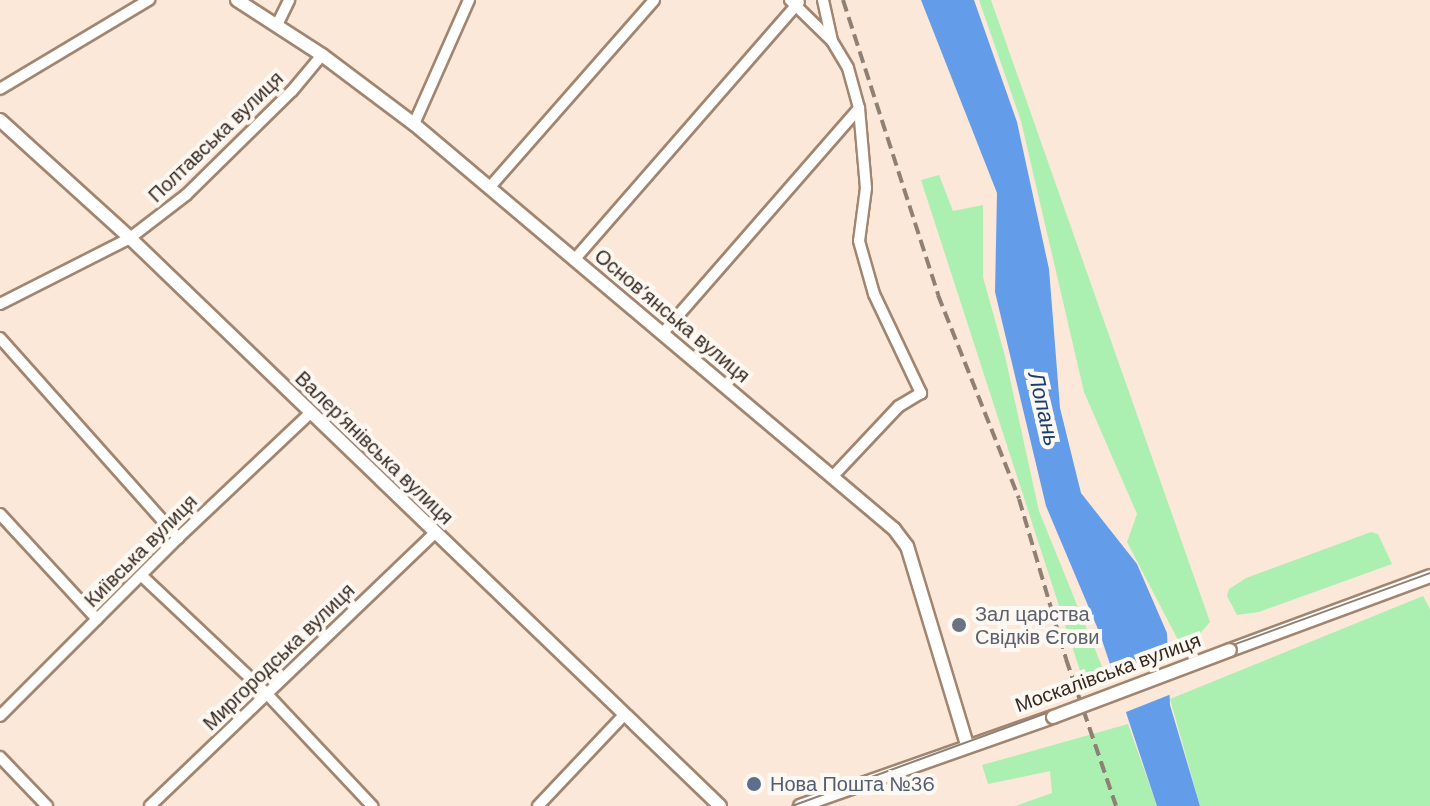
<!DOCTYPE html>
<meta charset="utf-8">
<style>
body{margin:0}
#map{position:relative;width:1430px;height:806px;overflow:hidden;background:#fbe8d9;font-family:"DM Sans",sans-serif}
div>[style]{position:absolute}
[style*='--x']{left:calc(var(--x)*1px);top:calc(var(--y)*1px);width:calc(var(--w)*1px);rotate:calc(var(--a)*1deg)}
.green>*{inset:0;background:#abf0b0}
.water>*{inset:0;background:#639dea}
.pier>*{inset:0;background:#fbe8d9}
.roads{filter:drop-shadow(2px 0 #a2856f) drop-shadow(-2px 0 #a2856f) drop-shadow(0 2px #a2856f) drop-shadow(0 -2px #a2856f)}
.minor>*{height:10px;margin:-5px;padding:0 5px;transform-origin:5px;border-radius:5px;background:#fff}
.tertiary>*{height:12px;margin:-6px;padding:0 6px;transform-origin:6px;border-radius:6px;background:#fff}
.tram>*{height:2px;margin:-1px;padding:0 1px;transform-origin:1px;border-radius:1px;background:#8f8074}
.rail>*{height:4px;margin-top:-2px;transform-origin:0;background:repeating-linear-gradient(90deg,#8f8074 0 12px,transparent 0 18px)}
.bridges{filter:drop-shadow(2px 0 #a2856f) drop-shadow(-2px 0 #a2856f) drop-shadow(0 2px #a2856f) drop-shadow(0 -2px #a2856f)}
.tertiary-bridge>*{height:12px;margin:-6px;padding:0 6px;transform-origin:6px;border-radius:6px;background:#fff}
.dots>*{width:22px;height:22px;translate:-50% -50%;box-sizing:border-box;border:4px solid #fef8f3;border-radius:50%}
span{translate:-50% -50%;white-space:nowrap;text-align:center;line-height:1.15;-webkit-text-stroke:8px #fef8f3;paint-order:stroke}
.street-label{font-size:20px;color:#35291f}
.worship-label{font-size:20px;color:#5b616d}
.left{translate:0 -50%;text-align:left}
.service-label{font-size:20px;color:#4e5e75}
.water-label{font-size:22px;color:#173e6f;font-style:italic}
</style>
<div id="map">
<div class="green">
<i style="clip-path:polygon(979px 0,991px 0,1210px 622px,1197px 637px,1178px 640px,1127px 542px,1137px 514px,1084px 392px,1021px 121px)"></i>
<i style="clip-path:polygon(939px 175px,953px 211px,983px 205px,983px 277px,1005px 356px,1039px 511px,1105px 674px,1083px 680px,921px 180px)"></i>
<i style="clip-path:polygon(1371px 532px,1378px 534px,1392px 564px,1259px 612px,1237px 615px,1227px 596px,1229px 589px,1246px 578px)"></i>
<i style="clip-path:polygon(1423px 596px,1430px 609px,1430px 806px,1200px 806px,1170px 699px)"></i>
<i style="clip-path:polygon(1128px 724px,1157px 806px,1015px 806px,1052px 793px,1050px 771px,988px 784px,982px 765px)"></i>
</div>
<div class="water">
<i style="clip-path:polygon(921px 0,974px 0,1017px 122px,1049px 269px,1060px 408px,1081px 493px,1137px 564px,1167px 633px,1170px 705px,1200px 806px,1157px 806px,1100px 634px,1046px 506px,995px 292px,997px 193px)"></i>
</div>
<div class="pier">
<i style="clip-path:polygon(1172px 655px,1174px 693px,1121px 714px,1110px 680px)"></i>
</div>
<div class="roads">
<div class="minor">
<i style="--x:790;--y:0;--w:59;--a:44.3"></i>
<i style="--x:832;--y:41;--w:31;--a:59"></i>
<i style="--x:848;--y:68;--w:41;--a:74.6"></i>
<i style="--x:859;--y:108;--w:80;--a:85"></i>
<i style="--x:866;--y:188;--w:53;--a:97.5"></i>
<i style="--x:859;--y:241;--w:55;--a:74.2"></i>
<i style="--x:874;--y:294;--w:110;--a:64.6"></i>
<i style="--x:921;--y:393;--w:26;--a:149"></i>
<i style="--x:899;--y:406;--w:98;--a:133.3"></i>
<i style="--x:823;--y:0;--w:42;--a:77.6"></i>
<i style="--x:277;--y:25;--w:28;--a:-64"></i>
<i style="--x:0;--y:89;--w:174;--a:-30.9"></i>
<i style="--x:414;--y:124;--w:136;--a:-66.1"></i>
<i style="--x:489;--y:188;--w:250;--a:-48.7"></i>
<i style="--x:574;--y:260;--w:342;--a:-48.9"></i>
<i style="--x:0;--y:304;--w:146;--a:-26.9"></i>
<i style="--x:130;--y:238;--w:71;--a:-37.5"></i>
<i style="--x:186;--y:195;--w:148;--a:-44.5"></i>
<i style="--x:292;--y:91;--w:47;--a:-50.2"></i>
<i style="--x:662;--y:334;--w:300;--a:-48.9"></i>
<i style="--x:0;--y:338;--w:268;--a:48.3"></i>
<i style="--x:0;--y:514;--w:143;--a:47.3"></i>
<i style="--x:142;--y:576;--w:172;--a:43.3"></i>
<i style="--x:267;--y:694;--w:154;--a:46.8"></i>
<i style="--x:0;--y:716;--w:252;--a:-45"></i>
<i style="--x:178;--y:538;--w:182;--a:-43.4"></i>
<i style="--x:0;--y:757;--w:68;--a:46.2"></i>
<i style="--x:150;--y:806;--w:393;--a:-43.8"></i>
<i style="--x:538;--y:806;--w:124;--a:-46.6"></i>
</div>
<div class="tertiary">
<i style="--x:237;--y:0;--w:101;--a:32.9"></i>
<i style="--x:322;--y:55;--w:115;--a:36.9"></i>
<i style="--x:414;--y:124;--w:628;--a:40.16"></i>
<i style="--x:894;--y:529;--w:21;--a:53"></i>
<i style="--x:907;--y:546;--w:208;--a:73.2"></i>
<i style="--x:0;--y:120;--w:176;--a:42.2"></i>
<i style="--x:130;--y:238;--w:819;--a:43.91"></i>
<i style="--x:1230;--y:650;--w:213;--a:-20.3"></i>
<i style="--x:800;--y:806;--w:268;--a:-19.4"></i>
</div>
</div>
<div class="tram">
<i style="--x:792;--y:806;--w:679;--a:-20.06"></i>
</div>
<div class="rail">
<i style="--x:843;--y:0;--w:310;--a:72.1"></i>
<i style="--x:938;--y:295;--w:219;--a:68.3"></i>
<i style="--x:1019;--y:499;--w:167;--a:73.6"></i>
<i style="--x:1066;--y:659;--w:155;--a:71.2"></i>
</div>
<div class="bridges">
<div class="tertiary-bridge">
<i style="--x:1053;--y:717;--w:189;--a:-20.7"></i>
</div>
</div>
<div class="dots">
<i style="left:959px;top:625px;background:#6b7280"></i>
<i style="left:754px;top:784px;background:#5c6f8a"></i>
</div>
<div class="street-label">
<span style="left:216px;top:137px;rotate:-44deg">Полтавська вулиця</span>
<span style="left:672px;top:316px;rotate:40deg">Основ’янська вулиця</span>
<span style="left:374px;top:448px;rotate:44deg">Валер’янівська вулиця</span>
<span style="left:141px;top:551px;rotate:-45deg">Київська вулиця</span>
<span style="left:279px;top:657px;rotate:-44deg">Миргородська вулиця</span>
<span style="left:1108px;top:673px;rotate:-20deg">Москалівська вулиця</span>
</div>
<div class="worship-label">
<span class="left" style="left:975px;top:626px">Зал царства<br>Свідків Єгови</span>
</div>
<div class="service-label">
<span class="left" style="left:770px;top:784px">Нова Пошта №36</span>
</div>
<div class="water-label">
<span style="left:1044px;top:409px;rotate:77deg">Лопань</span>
</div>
</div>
